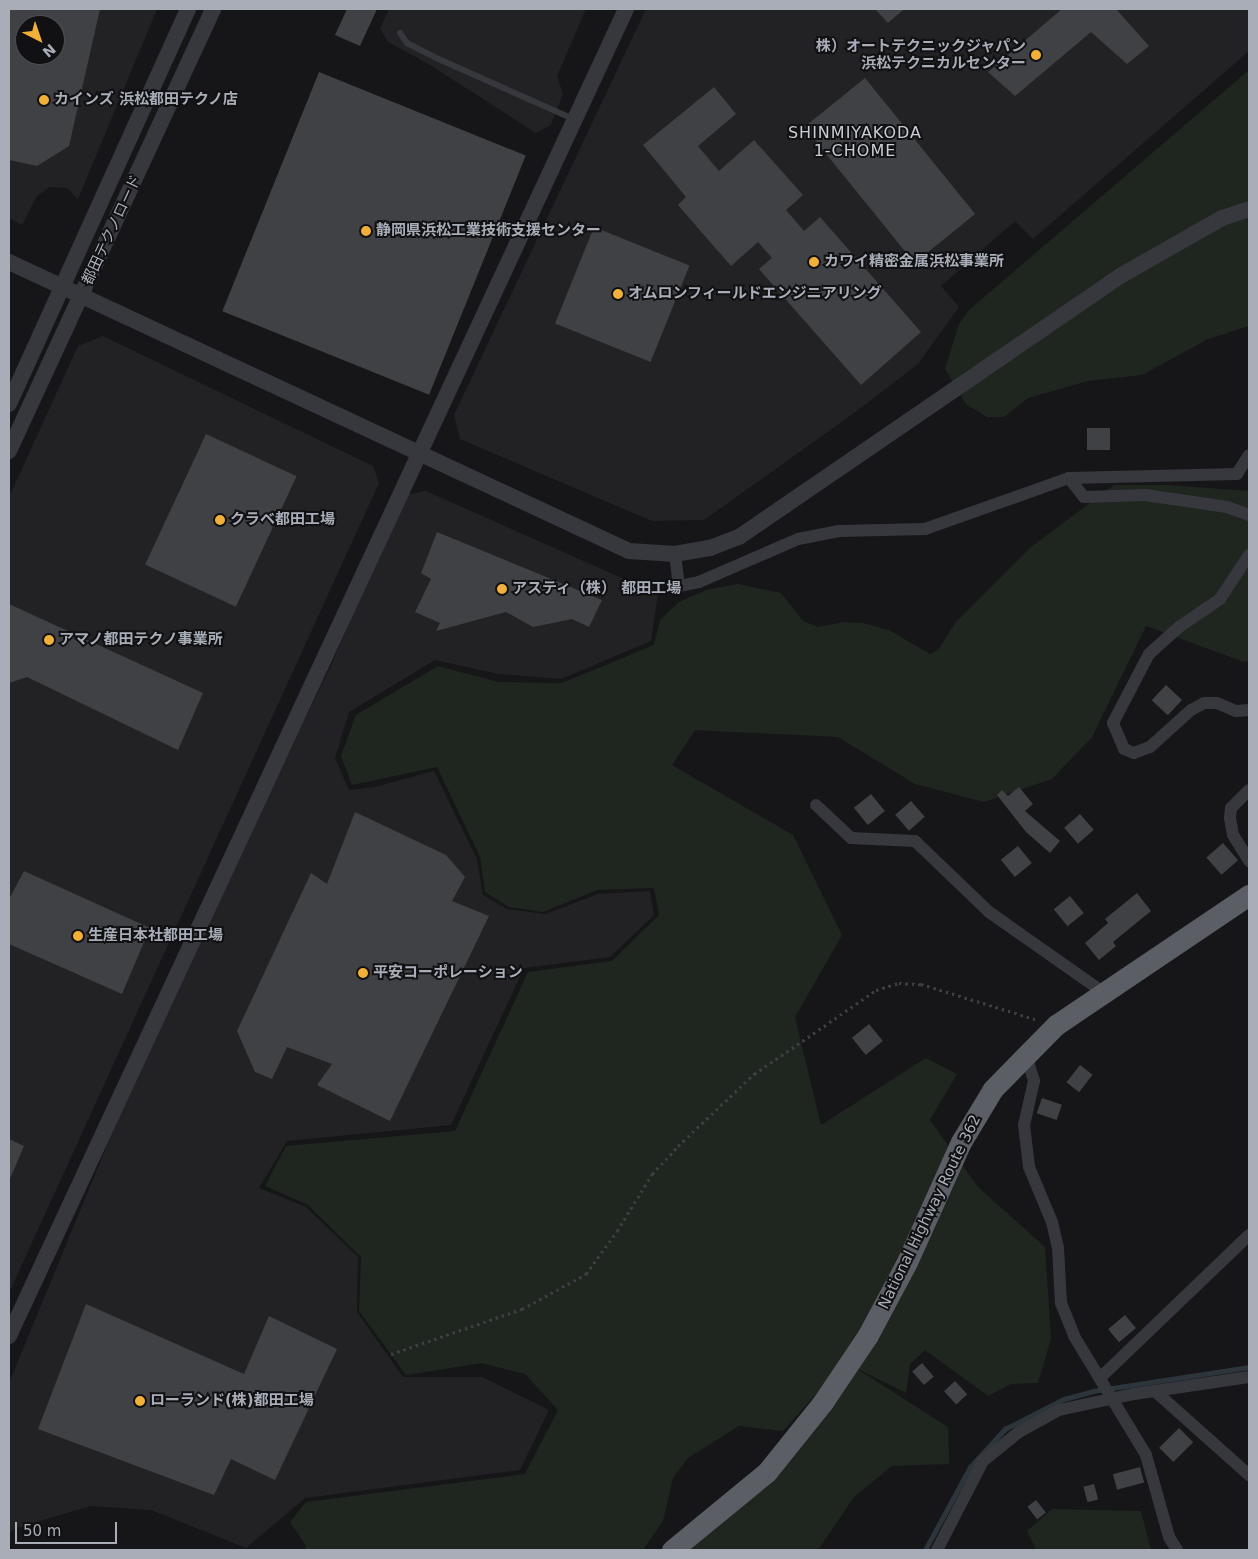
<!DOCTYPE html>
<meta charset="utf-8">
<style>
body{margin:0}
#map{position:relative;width:1258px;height:1559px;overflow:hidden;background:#161618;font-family:"DejaVu Sans","Noto Sans JP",sans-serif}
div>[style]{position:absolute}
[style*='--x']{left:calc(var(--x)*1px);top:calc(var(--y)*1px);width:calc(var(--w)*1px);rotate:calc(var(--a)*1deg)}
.built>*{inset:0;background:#222225}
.green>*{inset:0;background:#1e261f}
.stream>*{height:4.5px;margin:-2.25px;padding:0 2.25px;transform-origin:2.25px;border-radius:2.25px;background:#2c353c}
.building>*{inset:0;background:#404145;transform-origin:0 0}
.path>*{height:2.5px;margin-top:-1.25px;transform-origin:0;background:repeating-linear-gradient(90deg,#3d3f44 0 2.5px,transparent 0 6.5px)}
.service>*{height:6px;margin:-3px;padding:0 3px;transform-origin:3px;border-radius:3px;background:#37383d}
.minor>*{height:12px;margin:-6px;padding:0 6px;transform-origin:6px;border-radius:6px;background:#37383d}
.tertiary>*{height:16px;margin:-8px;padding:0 8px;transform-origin:8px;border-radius:8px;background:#37383d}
.trunk>*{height:21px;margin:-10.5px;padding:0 10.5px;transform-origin:10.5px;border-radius:10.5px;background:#5b5e65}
.dots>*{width:14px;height:14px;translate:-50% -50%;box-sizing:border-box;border:2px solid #111113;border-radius:50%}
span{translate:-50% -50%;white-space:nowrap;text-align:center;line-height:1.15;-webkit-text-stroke:4px #111113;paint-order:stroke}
.poi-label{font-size:15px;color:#a8adb8;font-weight:700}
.right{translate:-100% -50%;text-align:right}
.left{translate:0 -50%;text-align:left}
.street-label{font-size:15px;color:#a8adb8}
.neighbourhood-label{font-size:16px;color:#c9ccd4;letter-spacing:1px}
.frame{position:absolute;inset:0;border:10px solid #a8adb8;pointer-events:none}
.north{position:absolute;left:15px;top:15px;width:50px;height:50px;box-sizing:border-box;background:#111113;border:1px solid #4d4f55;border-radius:50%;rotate:139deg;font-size:14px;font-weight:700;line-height:20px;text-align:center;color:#a8adb8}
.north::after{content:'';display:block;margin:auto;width:18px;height:22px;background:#f2b134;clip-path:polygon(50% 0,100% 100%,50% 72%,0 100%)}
.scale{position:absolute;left:15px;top:1522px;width:102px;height:22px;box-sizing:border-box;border:2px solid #a8adb8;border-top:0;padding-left:6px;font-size:15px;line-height:18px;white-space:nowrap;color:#a8adb8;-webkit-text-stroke:4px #111113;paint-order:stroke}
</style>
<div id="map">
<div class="built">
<i style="clip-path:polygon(evenodd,9px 9px,157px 9px,78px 199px,67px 188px,50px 187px,37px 196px,22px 225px,9px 218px,9px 9px,25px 25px,55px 25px,55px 55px,25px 55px,25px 25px)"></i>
<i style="clip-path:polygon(389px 9px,586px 9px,557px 76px,563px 94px,551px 125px,536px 133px,430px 65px,388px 42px,380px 29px)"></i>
<i style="clip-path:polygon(646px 9px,1249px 9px,1249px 51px,1033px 239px,1015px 221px,941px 286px,959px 307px,918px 364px,854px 413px,704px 520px,652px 521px,460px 439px,454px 415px)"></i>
<i style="clip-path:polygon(103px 336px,373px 466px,379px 483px,9px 1293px,9px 497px,78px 346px)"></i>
<i style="clip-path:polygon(426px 491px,658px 594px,651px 641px,561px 679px,498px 674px,435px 660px,349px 712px,335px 758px,349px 790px,375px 787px,434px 771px,477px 859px,483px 895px,507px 909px,545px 914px,598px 894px,650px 891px,654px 915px,610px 957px,524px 968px,451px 1125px,287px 1141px,259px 1188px,306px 1207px,358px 1257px,357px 1312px,403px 1377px,482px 1377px,549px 1410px,520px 1470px,305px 1498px,246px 1548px,151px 1510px,91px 1506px,16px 1528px,9px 1533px,9px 1383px,141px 1063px,331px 665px,406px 495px)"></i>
</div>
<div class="green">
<i style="clip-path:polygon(1249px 70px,1249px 326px,1208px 339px,1142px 375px,1088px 381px,1028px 398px,1004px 417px,987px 417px,966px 404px,945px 369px,959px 324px,969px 310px)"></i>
<i style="clip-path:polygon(1114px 485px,1168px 485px,1249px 491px,1249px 661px,1244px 662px,1146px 626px,1092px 737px,1052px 779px,984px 802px,915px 784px,838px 737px,695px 730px,672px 765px,793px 835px,842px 935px,795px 1017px,821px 1125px,926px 1058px,957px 1074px,930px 1120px,978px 1187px,1045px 1247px,1051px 1339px,1038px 1383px,1011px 1384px,988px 1396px,925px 1350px,910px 1364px,906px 1393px,854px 1367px,948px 1427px,949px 1464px,892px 1466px,854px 1497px,818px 1550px,689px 1550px,773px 1473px,816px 1394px,783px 1431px,739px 1426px,688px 1458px,673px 1478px,663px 1521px,643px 1550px,305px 1550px,306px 1546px,290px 1522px,306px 1502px,525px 1474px,558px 1410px,525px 1374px,482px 1363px,406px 1375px,359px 1311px,361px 1257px,308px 1205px,265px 1186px,286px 1146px,455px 1131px,528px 972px,612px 961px,659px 915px,654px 888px,597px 890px,543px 912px,509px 907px,485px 892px,480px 857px,437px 767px,352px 785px,341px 756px,356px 715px,438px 666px,498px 682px,562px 683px,654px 645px,660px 620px,679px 602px,706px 590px,738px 584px,781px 593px,803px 621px,818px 627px,844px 622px,863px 623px,889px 630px,930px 654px,938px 650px,955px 623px,1031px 547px)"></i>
<i style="clip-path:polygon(1052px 1509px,1141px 1511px,1151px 1550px,1036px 1550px,1027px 1531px)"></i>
</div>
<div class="stream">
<i style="--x:925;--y:1550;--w:94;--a:-61.5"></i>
<i style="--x:970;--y:1467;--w:52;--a:-47.4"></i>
<i style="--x:1005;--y:1429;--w:66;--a:-27"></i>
<i style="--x:1064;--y:1399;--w:30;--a:-15"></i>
<i style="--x:1093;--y:1391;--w:158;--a:-8.7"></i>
</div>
<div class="building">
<i style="clip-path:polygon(evenodd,9px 9px,100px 9px,69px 146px,37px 166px,9px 160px,9px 9px,25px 25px,55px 25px,55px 55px,25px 55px,25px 25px)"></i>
<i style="clip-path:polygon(347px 9px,377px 9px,360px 46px,335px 35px)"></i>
<i style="clip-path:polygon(875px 9px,904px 9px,888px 23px)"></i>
<i style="clip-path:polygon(1062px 9px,1116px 9px,1149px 46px,1127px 64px,1091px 32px,1015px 96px,988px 72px)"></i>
<i style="left:319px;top:72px;width:223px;height:258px;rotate:22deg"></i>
<i style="left:865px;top:78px;width:175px;height:78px;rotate:51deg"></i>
<i style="clip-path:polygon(714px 87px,736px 114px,698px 146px,719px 171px,754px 140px,803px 195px,786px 210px,804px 231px,820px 217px,921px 332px,861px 385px,759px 269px,772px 258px,758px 242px,731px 266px,678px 205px,686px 197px,643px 145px)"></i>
<i style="left:594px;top:227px;width:103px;height:104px;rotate:22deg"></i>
<i style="left:1087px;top:428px;width:23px;height:22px"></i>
<i style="left:206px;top:434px;width:100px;height:144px;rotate:25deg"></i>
<i style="clip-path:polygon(437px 532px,602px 600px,589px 627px,572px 619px,533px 627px,506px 612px,436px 631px,440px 623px,415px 612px,431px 579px,421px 573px)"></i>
<i style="clip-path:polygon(9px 604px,203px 693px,178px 750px,27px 677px,9px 683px)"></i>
<i style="left:1166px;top:685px;width:22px;height:21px;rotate:43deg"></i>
<i style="clip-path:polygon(1019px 787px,1033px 804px,1025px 811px,1060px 841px,1050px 853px,1026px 832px,997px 795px,1002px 790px,1008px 796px)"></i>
<i style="left:871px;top:794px;width:22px;height:22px;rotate:51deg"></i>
<i style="left:911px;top:801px;width:21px;height:21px;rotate:49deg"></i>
<i style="clip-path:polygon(355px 812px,446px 855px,465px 877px,452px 901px,489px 916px,390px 1121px,317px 1085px,332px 1064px,287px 1047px,272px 1079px,255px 1072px,237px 1031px,311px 873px,327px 884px)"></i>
<i style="left:1080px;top:814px;width:21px;height:21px;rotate:49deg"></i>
<i style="left:1223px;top:843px;width:23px;height:22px;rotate:49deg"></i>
<i style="left:1018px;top:846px;width:22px;height:22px;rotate:51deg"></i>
<i style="clip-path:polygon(24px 871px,150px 928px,122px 994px,9px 944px,9px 899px)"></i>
<i style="clip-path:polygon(1137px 893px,1151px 911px,1113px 942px,1116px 946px,1099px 960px,1085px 943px,1108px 923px,1105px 919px)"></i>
<i style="left:1070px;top:896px;width:22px;height:21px;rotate:51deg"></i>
<i style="left:869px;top:1024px;width:22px;height:22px;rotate:51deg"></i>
<i style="left:1080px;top:1065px;width:16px;height:22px;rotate:38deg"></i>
<i style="left:1042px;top:1098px;width:21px;height:16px;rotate:19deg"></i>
<i style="clip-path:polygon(9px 1139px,24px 1146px,9px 1181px)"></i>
<i style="clip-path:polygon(86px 1304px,244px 1374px,269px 1316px,337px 1349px,275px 1480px,231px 1459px,214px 1495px,38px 1429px)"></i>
<i style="left:1125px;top:1315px;width:17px;height:22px;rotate:50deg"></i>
<i style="left:922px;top:1363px;width:18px;height:13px;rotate:49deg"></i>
<i style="left:955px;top:1381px;width:18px;height:15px;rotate:47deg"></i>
<i style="left:1179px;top:1428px;width:20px;height:28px;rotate:45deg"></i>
<i style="left:1140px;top:1467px;width:16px;height:28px;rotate:75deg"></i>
<i style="left:1094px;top:1484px;width:16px;height:11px;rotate:75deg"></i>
<i style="left:1036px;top:1500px;width:16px;height:11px;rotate:52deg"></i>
</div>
<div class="path">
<i style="--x:391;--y:1354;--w:139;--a:-19"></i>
<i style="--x:522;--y:1309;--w:73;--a:-28.7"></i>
<i style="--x:586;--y:1274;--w:53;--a:-54.2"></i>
<i style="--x:617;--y:1231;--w:67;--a:-58.4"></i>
<i style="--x:652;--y:1174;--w:38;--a:-47"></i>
<i style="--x:678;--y:1146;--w:105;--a:-43.5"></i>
<i style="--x:754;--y:1074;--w:148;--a:-34.5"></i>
<i style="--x:876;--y:990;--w:24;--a:-17"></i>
<i style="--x:899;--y:983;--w:22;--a:3"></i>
<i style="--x:921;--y:984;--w:122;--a:17.1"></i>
</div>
<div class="service">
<i style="--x:400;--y:33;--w:12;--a:55"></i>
<i style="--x:407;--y:43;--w:30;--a:27"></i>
<i style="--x:434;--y:57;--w:152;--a:24"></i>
</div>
<div class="minor">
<i style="--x:1069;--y:478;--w:24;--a:52"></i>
<i style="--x:1084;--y:497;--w:61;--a:-1.9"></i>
<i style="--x:1145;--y:495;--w:83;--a:8.3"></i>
<i style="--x:1227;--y:507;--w:23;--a:20"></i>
<i style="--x:675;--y:554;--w:32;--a:83"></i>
<i style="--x:679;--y:586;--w:20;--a:-11"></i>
<i style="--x:699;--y:582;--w:108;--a:-23.5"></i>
<i style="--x:798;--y:539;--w:42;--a:-11"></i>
<i style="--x:839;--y:531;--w:86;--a:-1.3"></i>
<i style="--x:925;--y:529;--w:153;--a:-19.5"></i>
<i style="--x:1069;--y:478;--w:168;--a:-1.4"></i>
<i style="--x:1237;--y:474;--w:22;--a:-58"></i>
<i style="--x:1249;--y:555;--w:53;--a:123.4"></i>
<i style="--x:1220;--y:599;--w:50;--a:145.7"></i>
<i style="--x:1179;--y:627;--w:40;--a:138"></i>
<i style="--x:1149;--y:654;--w:78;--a:117.6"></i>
<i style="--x:1113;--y:723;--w:28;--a:67"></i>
<i style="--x:1124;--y:749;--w:11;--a:22"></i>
<i style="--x:1134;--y:753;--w:17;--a:-21"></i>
<i style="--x:1150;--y:747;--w:55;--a:-42.1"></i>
<i style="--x:1191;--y:710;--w:15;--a:-28"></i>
<i style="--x:1204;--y:703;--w:13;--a:0"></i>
<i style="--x:1217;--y:703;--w:21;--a:23"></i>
<i style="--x:1236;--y:711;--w:13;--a:-4"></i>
<i style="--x:1249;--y:790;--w:25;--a:135"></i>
<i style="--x:1231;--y:808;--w:10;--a:96"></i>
<i style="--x:1230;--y:818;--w:17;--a:80"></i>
<i style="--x:1233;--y:835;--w:31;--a:58"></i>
<i style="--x:816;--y:805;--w:48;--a:43.3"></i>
<i style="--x:851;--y:838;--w:64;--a:2.7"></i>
<i style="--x:915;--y:841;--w:103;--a:43.8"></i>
<i style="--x:989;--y:912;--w:139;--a:35.1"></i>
<i style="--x:1026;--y:1056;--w:26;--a:72"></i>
<i style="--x:1034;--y:1081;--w:45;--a:102.8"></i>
<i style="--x:1024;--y:1125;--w:42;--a:83.2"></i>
<i style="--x:1029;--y:1167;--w:60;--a:67.3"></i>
<i style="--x:1052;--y:1222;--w:27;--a:77"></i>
<i style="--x:1058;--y:1248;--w:55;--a:86.9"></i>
<i style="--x:1061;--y:1303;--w:35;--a:68"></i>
<i style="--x:1074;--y:1336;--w:139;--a:58.8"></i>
<i style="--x:1146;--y:1455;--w:85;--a:74.3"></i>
<i style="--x:1169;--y:1537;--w:15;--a:58"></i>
<i style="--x:1101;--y:1377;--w:205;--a:-43.8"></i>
<i style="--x:1156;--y:1392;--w:125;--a:41.7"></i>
<i style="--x:937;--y:1550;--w:100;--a:-62.7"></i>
<i style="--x:983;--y:1461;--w:46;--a:-38.9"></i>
<i style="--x:1019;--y:1432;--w:46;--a:-28.8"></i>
<i style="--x:1059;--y:1410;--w:77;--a:-12"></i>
<i style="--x:1134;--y:1394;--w:116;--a:-8.4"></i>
</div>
<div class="tertiary">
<i style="--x:9;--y:262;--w:684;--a:24.99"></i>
<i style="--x:629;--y:551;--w:46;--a:3.7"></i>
<i style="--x:675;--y:554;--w:36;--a:-10"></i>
<i style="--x:710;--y:548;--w:31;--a:-21"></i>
<i style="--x:739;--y:537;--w:462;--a:-34.4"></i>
<i style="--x:1120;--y:276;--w:117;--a:-29.6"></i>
<i style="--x:1222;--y:218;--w:28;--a:-18"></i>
<i style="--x:9;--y:404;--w:434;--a:-65.6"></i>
<i style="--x:9;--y:451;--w:487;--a:-65.2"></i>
<i style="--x:9;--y:1336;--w:1463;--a:-65.06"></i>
</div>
<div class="trunk">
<i style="--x:672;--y:1550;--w:123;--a:-39.4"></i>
<i style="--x:767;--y:1472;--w:90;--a:-51.3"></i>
<i style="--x:823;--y:1402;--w:81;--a:-56.1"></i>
<i style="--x:868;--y:1335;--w:83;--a:-61.9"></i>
<i style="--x:907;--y:1262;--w:132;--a:-65.8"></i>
<i style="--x:961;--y:1142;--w:62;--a:-58.9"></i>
<i style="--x:993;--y:1089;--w:90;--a:-45.5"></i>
<i style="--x:1056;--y:1025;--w:233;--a:-34"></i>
</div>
<div class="dots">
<i style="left:1036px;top:55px;background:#f2b134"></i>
<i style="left:44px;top:100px;background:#f2b134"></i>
<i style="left:366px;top:231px;background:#f2b134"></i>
<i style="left:814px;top:262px;background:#f2b134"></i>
<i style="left:618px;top:294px;background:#f2b134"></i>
<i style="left:220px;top:520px;background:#f2b134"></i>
<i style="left:502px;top:589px;background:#f2b134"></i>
<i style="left:49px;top:640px;background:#f2b134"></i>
<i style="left:78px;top:936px;background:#f2b134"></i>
<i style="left:363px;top:973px;background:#f2b134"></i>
<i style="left:140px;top:1401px;background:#f2b134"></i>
</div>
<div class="poi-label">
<span class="right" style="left:1026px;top:55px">株）オートテクニックジャパン<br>浜松テクニカルセンター</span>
<span class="left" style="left:54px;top:100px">カインズ 浜松都田テクノ店</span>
<span class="left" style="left:376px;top:231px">静岡県浜松工業技術支援センター</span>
<span class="left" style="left:824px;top:262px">カワイ精密金属浜松事業所</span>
<span class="left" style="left:628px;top:294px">オムロンフィールドエンジニアリング</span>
<span class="left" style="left:230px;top:520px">クラベ都田工場</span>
<span class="left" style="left:512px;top:589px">アスティ（株） 都田工場</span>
<span class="left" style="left:59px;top:640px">アマノ都田テクノ事業所</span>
<span class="left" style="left:88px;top:936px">生産日本社都田工場</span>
<span class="left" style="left:373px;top:973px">平安コーポレーション</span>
<span class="left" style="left:150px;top:1401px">ローランド(株)都田工場</span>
</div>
<div class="street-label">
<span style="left:112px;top:230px;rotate:-65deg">都田テクノロード</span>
<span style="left:930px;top:1212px;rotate:-64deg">National Highway Route 362</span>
</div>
<div class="neighbourhood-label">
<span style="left:855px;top:142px">SHINMIYAKODA<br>1-CHOME</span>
</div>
<div class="frame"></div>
<div class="north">N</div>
<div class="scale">50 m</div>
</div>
